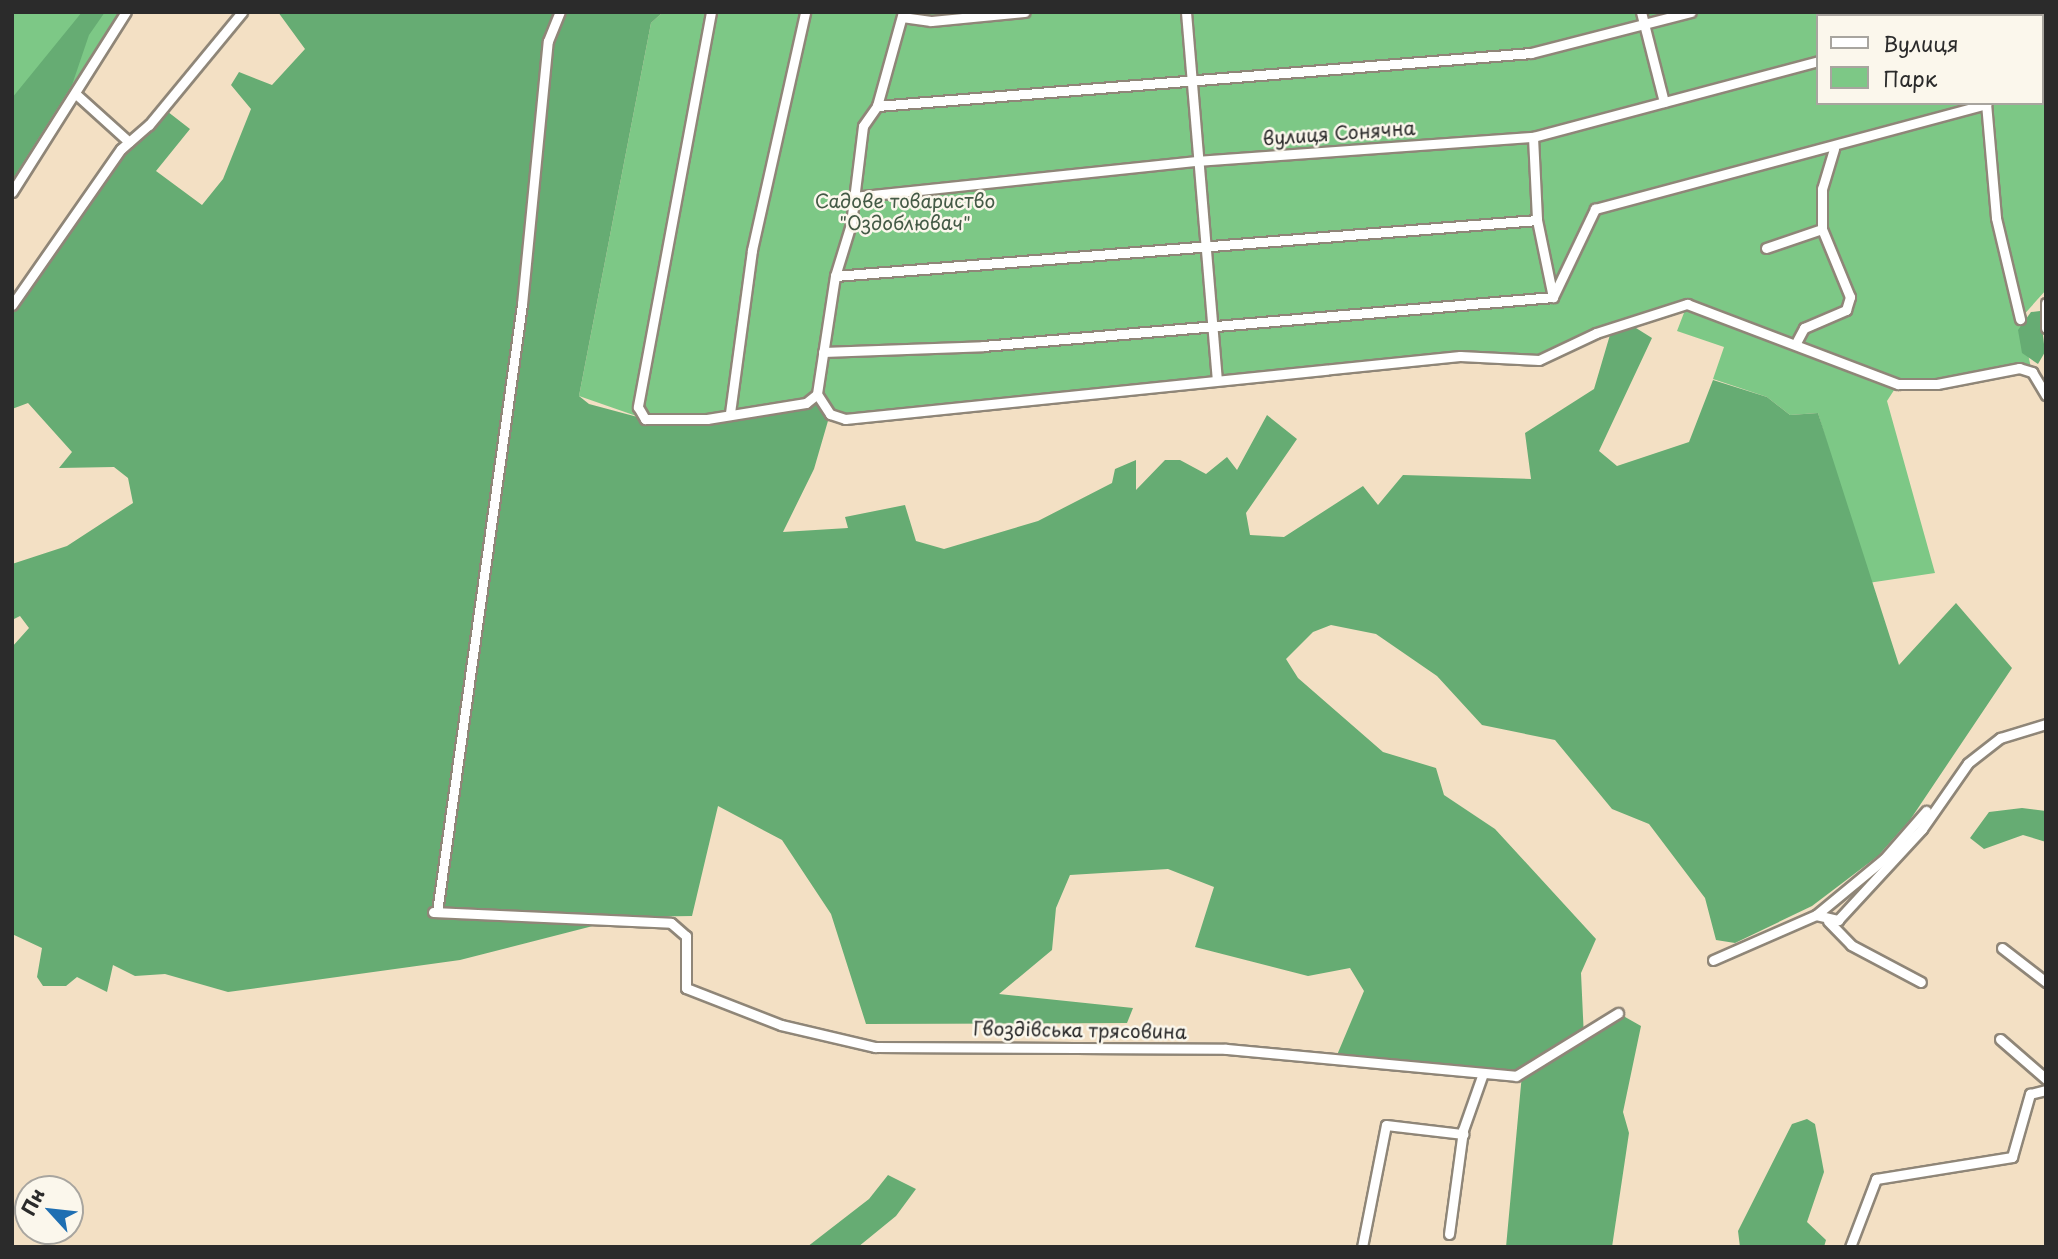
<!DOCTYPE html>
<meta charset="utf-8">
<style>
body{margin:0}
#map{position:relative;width:2058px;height:1259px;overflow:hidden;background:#f3e0c4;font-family:"Playpen Sans",sans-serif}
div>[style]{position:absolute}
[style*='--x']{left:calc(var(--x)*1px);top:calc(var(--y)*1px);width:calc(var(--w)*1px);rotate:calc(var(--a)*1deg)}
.green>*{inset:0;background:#7dc886}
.forest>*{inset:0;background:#66ac73}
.roads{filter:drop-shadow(2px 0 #8f8678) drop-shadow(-2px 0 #8f8678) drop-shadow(0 2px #8f8678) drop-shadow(0 -2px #8f8678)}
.minor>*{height:9px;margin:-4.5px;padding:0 4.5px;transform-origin:4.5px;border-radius:4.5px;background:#fff}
span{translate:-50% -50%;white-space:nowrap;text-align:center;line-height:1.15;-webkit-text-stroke:5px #fbf7ec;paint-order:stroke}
.street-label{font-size:19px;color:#2b2b2b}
.park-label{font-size:19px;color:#445a46}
.frame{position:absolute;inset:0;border:14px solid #2b2b2b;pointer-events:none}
.legend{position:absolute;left:1816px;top:14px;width:228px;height:91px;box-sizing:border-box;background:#fbf7ec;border:2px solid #a8a59f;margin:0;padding:9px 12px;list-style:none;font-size:21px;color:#2b2b2b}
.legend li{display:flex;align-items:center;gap:14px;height:35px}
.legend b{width:35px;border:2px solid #a8a59f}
.north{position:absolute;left:14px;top:1175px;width:70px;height:70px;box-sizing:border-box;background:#fbf7ec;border:2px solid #a8a59f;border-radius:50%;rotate:297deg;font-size:19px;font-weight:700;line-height:28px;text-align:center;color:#2b2b2b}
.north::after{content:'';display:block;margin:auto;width:24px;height:32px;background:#1f6fb2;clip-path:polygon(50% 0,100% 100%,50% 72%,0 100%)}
</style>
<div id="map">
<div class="green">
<i style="clip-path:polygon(12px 12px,126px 12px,12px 192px)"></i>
<i style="clip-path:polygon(663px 12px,1970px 12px,1818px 16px,1818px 103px,2042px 103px,2042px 72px,2046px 76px,2046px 290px,2020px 319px,2032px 372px,1898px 384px,1887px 401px,1935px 573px,1868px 583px,1818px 413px,1790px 415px,1767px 397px,1713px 379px,1724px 347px,1677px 331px,1687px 305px,1539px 360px,1460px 356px,845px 419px,806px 403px,707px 419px,645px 419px,579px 396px,651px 23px)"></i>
</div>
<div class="forest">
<i style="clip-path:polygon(82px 12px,105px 12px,89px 35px,72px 85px,12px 180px,12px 98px)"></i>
<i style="clip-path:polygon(278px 12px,663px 12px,651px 23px,579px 396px,589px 404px,645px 419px,775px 410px,817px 394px,830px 414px,814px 469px,783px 532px,848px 528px,845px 517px,905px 505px,916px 541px,944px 549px,1038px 521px,1112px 483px,1115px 469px,1136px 460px,1136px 490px,1165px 460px,1180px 460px,1206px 474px,1227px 457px,1237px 470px,1267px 415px,1297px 439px,1246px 513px,1250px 535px,1284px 537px,1363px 486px,1378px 505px,1403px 475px,1531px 479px,1525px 433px,1594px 389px,1612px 328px,1628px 323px,1652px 338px,1599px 451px,1617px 466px,1689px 442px,1713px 380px,1767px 397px,1790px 415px,1818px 413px,1899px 665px,1956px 603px,2012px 668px,1910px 820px,1878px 856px,1812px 906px,1735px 943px,1716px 940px,1705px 898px,1649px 824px,1612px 809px,1555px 740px,1482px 725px,1437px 676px,1376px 634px,1331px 625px,1313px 632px,1286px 659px,1298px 678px,1383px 752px,1436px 768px,1444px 795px,1495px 829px,1596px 939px,1581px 973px,1584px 1038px,1618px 1013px,1641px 1026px,1623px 1112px,1629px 1133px,1612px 1247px,1506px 1247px,1522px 1074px,1482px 1076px,1337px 1055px,1364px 991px,1350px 968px,1308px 976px,1195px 947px,1214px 887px,1168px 869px,1070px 875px,1056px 908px,1052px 950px,999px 994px,1133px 1008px,1127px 1023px,866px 1024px,831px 914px,782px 840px,718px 806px,692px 916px,628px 917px,460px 960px,228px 992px,165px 974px,135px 976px,113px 965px,107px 992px,77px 977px,66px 986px,43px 986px,37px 977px,42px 948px,12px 934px,12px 647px,29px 628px,20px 616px,12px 620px,12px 564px,67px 546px,133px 503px,128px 478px,114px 467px,59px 468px,72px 452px,28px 403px,12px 409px,12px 305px,121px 149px,163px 108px,190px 129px,156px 171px,202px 205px,223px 179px,251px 109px,231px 85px,239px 72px,272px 85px,305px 49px)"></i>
<i style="clip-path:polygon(2040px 311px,2045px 352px,2038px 364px,2022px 353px,2018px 330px,2031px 312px)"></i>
<i style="clip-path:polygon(2022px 808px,2046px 811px,2046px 842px,2023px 835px,1984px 849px,1970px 838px,1989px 812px)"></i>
<i style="clip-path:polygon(1807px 1119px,1815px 1124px,1824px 1172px,1807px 1222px,1826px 1240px,1824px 1247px,1740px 1247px,1738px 1231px,1792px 1124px)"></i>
<i style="clip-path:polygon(888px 1175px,916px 1189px,896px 1216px,858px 1247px,807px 1247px,869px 1199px)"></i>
</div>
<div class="roads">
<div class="minor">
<i style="--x:711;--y:12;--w:402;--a:100.5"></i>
<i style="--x:638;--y:407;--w:14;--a:60"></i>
<i style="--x:645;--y:419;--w:62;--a:0"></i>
<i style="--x:707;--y:419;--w:100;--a:-9.2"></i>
<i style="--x:806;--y:403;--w:14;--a:-39"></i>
<i style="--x:903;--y:12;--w:98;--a:105.5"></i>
<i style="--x:877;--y:106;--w:24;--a:125"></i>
<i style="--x:863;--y:126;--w:99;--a:97"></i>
<i style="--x:851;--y:224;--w:54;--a:107.1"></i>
<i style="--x:835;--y:276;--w:119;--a:98.7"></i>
<i style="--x:817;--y:394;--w:24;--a:57"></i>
<i style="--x:830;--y:414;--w:16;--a:18"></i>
<i style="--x:845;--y:419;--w:618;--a:-5.85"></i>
<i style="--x:1460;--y:356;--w:79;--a:2.9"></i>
<i style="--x:1539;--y:360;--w:63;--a:-25.3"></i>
<i style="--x:1596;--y:333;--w:96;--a:-17.7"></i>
<i style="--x:1687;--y:304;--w:226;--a:20.8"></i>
<i style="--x:1898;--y:384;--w:39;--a:0"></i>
<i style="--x:1937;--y:384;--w:84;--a:-11"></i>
<i style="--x:2019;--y:368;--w:14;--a:17"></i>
<i style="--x:2032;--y:372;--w:27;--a:59"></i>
<i style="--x:1186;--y:12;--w:368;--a:85.2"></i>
<i style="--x:1641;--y:12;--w:93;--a:75.7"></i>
<i style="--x:1992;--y:12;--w:5;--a:53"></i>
<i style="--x:1970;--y:16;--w:4;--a:-90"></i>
<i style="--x:902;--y:17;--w:29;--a:8"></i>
<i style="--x:931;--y:21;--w:94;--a:-5.5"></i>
<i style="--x:2042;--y:72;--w:6;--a:45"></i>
<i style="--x:77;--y:95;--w:70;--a:42.1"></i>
<i style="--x:1986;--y:103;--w:115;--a:85"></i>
<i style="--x:1996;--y:218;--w:104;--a:76.6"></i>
<i style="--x:877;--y:106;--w:656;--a:-4.63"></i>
<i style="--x:1531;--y:53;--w:165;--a:-14.4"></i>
<i style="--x:1533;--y:137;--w:83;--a:87.2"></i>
<i style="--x:1537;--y:220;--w:79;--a:78.3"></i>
<i style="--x:12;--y:192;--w:213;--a:-57.7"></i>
<i style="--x:853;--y:197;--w:346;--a:-6"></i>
<i style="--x:1197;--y:161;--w:337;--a:-4.1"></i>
<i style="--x:1533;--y:137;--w:295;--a:-14.9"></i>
<i style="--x:1766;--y:248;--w:59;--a:-18.7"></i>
<i style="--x:835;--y:276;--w:704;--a:-4.56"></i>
<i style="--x:2046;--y:303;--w:25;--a:90"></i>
<i style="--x:12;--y:305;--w:190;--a:-55.1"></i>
<i style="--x:121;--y:149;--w:37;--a:-41"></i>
<i style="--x:149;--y:125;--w:146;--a:-50.5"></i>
<i style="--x:1797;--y:341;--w:15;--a:-62"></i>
<i style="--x:1804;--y:328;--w:46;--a:-23.2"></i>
<i style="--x:1846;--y:310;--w:14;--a:-73"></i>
<i style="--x:1850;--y:297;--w:74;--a:-112.4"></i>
<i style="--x:1822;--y:229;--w:40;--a:-90"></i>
<i style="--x:1822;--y:189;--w:42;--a:-73.3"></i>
<i style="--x:823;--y:352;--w:160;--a:-2.1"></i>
<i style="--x:983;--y:346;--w:572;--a:-4.91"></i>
<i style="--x:1553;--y:297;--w:98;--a:-64.5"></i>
<i style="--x:1595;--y:209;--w:405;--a:-15"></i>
<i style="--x:730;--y:413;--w:164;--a:-82.3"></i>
<i style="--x:752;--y:250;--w:244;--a:-77.4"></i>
<i style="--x:433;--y:912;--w:238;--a:2.6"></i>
<i style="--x:671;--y:923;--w:20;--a:41"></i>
<i style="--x:686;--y:936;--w:52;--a:90"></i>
<i style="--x:686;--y:988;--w:102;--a:21.3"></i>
<i style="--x:781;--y:1025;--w:97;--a:13.2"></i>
<i style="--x:875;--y:1047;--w:351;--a:0.3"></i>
<i style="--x:1226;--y:1049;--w:291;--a:5.3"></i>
<i style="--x:1516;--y:1076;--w:120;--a:-31.7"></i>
<i style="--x:437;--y:912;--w:614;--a:-82.04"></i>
<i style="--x:522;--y:304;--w:264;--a:-84.4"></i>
<i style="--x:548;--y:41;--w:31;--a:-68"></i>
<i style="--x:1816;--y:915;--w:23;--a:13"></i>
<i style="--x:1838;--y:920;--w:124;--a:-47.3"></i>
<i style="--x:1922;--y:829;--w:80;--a:-55.1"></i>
<i style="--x:1968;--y:763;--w:41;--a:-38"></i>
<i style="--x:2000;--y:738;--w:48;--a:-16.9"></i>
<i style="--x:1828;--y:921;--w:33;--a:46"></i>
<i style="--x:1851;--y:945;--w:79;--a:27.9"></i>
<i style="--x:2002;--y:948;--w:56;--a:37.7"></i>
<i style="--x:1713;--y:960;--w:112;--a:-23.6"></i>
<i style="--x:1816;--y:915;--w:88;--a:-39.5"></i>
<i style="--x:1884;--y:859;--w:64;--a:-48.8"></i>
<i style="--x:2000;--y:1039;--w:61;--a:41"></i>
<i style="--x:1449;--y:1234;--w:105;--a:-82.3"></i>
<i style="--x:1463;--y:1130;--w:57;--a:-70.6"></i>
<i style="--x:1362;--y:1247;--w:124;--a:-78.9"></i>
<i style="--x:1386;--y:1125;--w:78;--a:6.7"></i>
<i style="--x:1850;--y:1247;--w:73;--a:-69.1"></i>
<i style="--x:1876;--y:1179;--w:138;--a:-9.2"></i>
<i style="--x:2012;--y:1157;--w:66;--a:-74.1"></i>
<i style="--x:2030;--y:1094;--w:16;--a:-14"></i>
</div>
</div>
<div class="street-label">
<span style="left:1339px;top:133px;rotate:-4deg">вулиця Сонячна</span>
<span style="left:1080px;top:1030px;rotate:1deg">Гвоздівська трясовина</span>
</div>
<div class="park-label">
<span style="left:905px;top:212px">Садове товариство<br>"Оздоблювач"</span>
</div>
<div class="frame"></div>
<ul class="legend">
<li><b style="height:9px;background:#fff"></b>Вулиця</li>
<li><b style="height:19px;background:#7dc886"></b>Парк</li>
</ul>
<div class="north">Пн</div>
</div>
